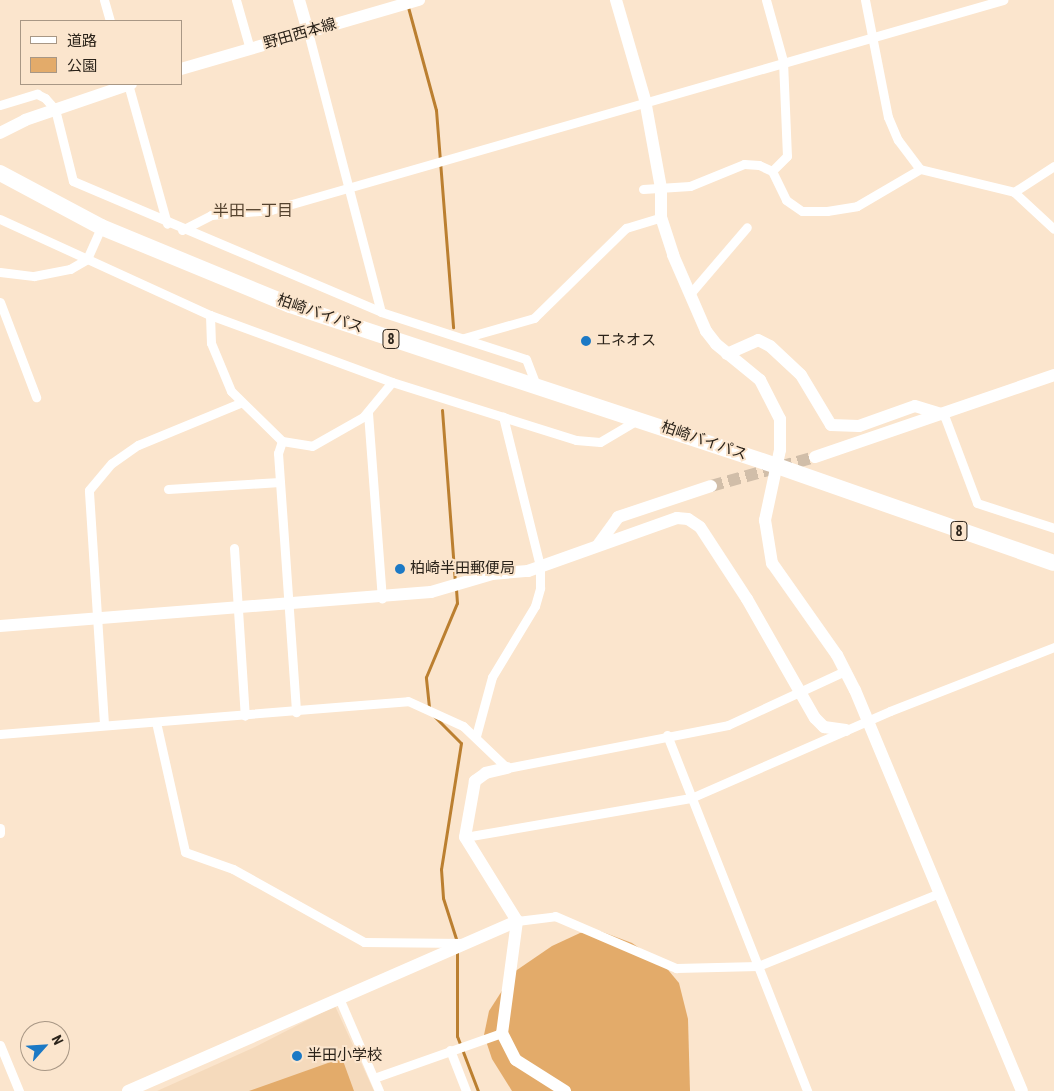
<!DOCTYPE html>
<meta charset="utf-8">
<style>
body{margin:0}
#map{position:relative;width:1054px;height:1091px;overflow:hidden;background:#fbe5cd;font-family:"Roboto Condensed","Noto Sans JP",sans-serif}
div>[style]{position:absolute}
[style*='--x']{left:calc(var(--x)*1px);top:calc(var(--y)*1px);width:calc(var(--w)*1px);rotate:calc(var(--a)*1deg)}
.built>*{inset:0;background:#f5dabc}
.green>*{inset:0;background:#e3ab6a}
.stream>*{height:3px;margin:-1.5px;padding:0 1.5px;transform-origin:1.5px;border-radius:1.5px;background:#bb7f30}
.secondary-tunnel>*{height:12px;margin-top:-6px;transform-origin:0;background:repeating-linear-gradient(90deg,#d1bea9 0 12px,transparent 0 18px)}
.street>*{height:9px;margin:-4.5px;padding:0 4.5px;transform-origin:4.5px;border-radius:4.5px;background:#fff}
.secondary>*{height:12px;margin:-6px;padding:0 6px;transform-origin:6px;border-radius:6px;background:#fff}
.highway>*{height:16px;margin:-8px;padding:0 8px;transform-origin:8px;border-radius:8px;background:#fff}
.dots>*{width:14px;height:14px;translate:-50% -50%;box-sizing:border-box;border:2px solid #fbe5cd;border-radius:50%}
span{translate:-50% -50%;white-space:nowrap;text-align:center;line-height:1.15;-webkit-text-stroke:4px #fbe5cd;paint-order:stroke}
.shield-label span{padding:1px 4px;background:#fbe5cd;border:1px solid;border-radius:4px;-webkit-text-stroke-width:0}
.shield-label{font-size:14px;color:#2b231a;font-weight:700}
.street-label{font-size:15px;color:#2b231a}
.poi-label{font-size:15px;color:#2b231a}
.left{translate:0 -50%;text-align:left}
.neighbourhood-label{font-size:16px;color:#55432f}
.legend{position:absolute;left:20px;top:20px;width:162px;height:65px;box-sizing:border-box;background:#fbe5cd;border:1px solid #a89785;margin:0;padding:6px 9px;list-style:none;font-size:15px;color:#2b231a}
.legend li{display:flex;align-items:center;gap:10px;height:25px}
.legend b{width:25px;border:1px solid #a89785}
.north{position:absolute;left:20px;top:1021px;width:50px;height:50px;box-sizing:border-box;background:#fbe5cd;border:1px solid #a89785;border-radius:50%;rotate:64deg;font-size:14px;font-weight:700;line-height:20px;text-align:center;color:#2b231a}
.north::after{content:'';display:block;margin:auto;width:18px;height:22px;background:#1c79c5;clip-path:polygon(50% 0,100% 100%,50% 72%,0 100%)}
</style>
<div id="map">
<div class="built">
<i style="clip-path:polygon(335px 1006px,374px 1091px,157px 1091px,255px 1047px)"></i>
</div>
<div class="green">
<i style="clip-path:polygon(600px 931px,632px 943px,664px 965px,679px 983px,688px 1019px,690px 1091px,512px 1091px,492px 1059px,484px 1035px,489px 1011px,514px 972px,552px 946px,580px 933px)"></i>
<i style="clip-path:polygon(342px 1058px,354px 1091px,249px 1091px)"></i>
</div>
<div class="stream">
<i style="--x:408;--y:7;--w:107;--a:74.8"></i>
<i style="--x:436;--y:110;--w:218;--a:85.5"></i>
<i style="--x:442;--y:410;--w:172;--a:85.7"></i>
<i style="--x:429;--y:707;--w:30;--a:-96"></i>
<i style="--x:426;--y:677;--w:80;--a:-67.3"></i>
<i style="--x:457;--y:603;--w:15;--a:-94"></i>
<i style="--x:431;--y:713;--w:42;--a:45"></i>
<i style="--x:461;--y:743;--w:128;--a:99"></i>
<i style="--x:441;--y:869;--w:29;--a:86"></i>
<i style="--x:443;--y:898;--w:46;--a:72.3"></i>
<i style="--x:457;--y:951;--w:85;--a:90"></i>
<i style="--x:457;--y:1036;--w:59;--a:69.1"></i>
</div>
<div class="secondary-tunnel">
<i style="--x:711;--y:486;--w:108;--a:-15.6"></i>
</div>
<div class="street">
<i style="--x:104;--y:0;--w:22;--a:74"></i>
<i style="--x:236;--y:0;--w:51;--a:74.1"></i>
<i style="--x:766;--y:0;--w:63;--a:74.4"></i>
<i style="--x:783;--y:61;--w:95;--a:87.6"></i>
<i style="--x:787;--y:156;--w:21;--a:135"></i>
<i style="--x:865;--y:0;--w:119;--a:78.9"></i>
<i style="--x:888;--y:117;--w:25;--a:67"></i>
<i style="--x:898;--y:140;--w:36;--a:53"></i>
<i style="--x:920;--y:169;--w:97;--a:13.7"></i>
<i style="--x:1014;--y:192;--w:48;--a:-33"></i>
<i style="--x:308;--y:32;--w:289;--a:75.4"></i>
<i style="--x:128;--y:84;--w:145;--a:74.4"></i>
<i style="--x:0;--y:105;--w:39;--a:-17"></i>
<i style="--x:37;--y:94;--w:9;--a:27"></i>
<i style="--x:45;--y:98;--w:15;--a:48"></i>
<i style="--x:55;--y:109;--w:74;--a:76"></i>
<i style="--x:73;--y:181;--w:335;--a:23"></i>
<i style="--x:381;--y:312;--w:152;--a:18"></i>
<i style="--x:526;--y:359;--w:30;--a:69"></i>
<i style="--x:643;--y:189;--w:47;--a:-3.7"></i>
<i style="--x:690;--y:186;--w:58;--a:-22.2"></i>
<i style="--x:744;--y:164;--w:15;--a:4"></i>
<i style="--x:759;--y:165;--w:14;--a:25"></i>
<i style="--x:772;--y:171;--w:32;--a:64"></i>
<i style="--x:786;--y:200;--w:19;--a:35"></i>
<i style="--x:802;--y:211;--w:25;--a:0"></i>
<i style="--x:827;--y:211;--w:30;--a:-9"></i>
<i style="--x:857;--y:206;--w:73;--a:-30.4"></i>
<i style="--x:1014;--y:192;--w:54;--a:42.8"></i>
<i style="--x:0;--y:219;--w:231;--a:24.6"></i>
<i style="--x:210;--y:315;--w:194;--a:20.2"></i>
<i style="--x:392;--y:382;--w:193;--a:17.5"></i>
<i style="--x:576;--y:440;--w:24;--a:5"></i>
<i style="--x:600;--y:442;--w:45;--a:-30.5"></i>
<i style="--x:182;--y:230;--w:33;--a:-27"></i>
<i style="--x:211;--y:215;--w:60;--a:-4.8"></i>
<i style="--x:271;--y:210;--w:762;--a:-16.01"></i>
<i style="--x:0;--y:272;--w:34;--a:7"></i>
<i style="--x:34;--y:276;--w:37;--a:-11"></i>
<i style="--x:70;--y:269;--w:20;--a:-30"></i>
<i style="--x:87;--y:259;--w:35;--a:-66"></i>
<i style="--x:689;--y:295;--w:89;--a:-49.5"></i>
<i style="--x:0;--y:302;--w:102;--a:69.2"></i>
<i style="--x:210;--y:315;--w:28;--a:88"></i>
<i style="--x:211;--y:343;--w:52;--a:67.4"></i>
<i style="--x:231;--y:391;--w:71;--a:44.4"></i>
<i style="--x:282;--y:441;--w:30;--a:9"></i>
<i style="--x:312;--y:446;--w:59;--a:-29.6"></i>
<i style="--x:363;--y:417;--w:45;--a:-50.4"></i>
<i style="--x:464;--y:338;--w:73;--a:-15.9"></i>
<i style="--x:534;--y:318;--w:129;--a:-44.4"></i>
<i style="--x:626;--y:228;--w:37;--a:-17"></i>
<i style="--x:368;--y:413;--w:186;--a:85.7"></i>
<i style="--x:944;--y:415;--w:94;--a:69.4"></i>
<i style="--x:977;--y:503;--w:81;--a:18"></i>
<i style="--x:282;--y:441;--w:13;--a:108"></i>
<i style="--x:278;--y:453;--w:260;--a:86"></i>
<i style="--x:168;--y:489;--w:112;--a:-3.6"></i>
<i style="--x:234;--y:548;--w:168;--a:86.3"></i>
<i style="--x:156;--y:722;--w:133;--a:77.4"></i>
<i style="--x:185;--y:852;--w:51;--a:19.5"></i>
<i style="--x:233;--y:869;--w:150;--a:29.1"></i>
<i style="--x:364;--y:942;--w:101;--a:0.6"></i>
<i style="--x:104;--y:724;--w:234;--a:-93.7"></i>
<i style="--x:89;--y:490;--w:35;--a:-50"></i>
<i style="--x:112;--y:463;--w:32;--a:-35"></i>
<i style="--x:138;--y:445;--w:110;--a:-22.4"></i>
<i style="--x:0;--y:734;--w:409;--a:-4.6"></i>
<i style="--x:408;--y:701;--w:60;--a:24.4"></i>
<i style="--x:463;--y:726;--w:61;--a:43.7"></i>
<i style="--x:507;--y:768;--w:225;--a:-11"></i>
<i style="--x:728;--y:725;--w:129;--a:-24.8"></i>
<i style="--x:667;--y:735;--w:383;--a:68.5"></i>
<i style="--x:476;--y:736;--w:61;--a:-74.8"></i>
<i style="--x:492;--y:677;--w:83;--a:-58.8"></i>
<i style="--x:535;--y:606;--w:19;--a:-74"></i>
<i style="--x:540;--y:588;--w:22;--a:-90"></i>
<i style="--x:540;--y:566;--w:154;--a:-103.9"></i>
<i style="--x:0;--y:828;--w:5;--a:90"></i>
<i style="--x:465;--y:837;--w:229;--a:-9.8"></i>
<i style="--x:691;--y:798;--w:217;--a:-23.6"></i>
<i style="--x:890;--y:711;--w:176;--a:-21.3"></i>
<i style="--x:517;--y:921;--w:38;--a:-7"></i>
<i style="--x:555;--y:916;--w:132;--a:23.3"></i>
<i style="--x:676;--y:968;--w:82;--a:-1.4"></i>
<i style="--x:758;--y:966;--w:196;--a:-21.9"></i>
<i style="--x:339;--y:998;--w:101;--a:66.7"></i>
<i style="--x:0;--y:1045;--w:50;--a:67.6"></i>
<i style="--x:450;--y:1050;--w:44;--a:68.7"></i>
<i style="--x:374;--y:1078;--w:136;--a:-19.4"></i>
</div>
<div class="secondary">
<i style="--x:299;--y:0;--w:33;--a:74"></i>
<i style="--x:616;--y:0;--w:104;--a:73.8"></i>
<i style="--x:645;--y:100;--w:89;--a:79.7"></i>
<i style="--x:661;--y:188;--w:29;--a:90"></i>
<i style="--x:661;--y:217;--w:40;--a:72"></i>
<i style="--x:673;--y:255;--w:83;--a:66.5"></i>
<i style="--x:706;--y:331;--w:16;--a:52"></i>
<i style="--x:716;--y:344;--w:57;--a:39.3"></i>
<i style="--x:760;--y:380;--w:44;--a:62.9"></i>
<i style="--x:780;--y:419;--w:31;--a:90"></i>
<i style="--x:780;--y:450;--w:72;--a:102.1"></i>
<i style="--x:765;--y:520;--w:44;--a:80.8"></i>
<i style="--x:772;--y:563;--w:113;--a:54.8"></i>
<i style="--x:837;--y:655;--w:39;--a:63"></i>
<i style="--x:855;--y:690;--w:434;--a:67.4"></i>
<i style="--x:181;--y:69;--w:248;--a:-16.2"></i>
<i style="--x:0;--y:133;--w:28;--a:-27"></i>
<i style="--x:25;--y:120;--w:112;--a:-18.8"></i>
<i style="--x:727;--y:354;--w:34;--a:-24"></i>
<i style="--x:758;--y:340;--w:13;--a:27"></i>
<i style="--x:770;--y:346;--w:42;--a:43.1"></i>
<i style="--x:801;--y:375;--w:58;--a:59"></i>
<i style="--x:831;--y:425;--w:28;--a:2"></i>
<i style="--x:859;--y:426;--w:59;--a:-19.7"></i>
<i style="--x:915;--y:406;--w:30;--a:17"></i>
<i style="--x:815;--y:457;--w:253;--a:-18.9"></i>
<i style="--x:598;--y:545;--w:34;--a:-54"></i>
<i style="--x:618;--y:517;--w:98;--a:-18.4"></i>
<i style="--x:0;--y:626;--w:432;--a:-4.5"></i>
<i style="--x:431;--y:592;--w:64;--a:-16.4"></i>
<i style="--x:492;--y:574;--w:36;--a:-5"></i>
<i style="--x:528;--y:571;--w:158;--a:-19.6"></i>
<i style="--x:677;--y:518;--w:11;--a:5"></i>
<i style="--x:688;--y:519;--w:14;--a:34"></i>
<i style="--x:700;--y:527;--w:86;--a:56.9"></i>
<i style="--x:747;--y:599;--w:137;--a:60.3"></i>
<i style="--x:815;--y:718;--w:13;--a:45"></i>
<i style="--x:824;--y:727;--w:22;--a:8"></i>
<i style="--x:507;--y:768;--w:22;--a:167"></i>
<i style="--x:486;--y:773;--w:14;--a:144"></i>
<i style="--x:475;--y:781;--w:57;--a:100.1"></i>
<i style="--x:465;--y:837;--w:99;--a:58.2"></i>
<i style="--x:517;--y:921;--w:113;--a:97.6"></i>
<i style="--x:502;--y:1033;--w:30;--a:63"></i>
<i style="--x:516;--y:1060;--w:58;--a:32.3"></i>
<i style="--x:128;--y:1091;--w:425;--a:-23.6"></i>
</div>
<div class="highway">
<i style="--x:0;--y:173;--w:115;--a:28.1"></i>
<i style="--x:101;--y:227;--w:204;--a:22.4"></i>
<i style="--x:290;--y:305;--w:513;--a:18.29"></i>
<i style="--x:777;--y:466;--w:293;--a:19.3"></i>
</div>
<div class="dots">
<i style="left:586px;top:341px;background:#1c79c5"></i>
<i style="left:400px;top:569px;background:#1c79c5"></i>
<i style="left:297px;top:1056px;background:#1c79c5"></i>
</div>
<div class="shield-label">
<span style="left:391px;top:339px">8</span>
<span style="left:959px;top:531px">8</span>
</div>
<div class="street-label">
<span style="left:300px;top:34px;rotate:-16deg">野田西本線</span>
<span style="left:320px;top:314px;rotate:19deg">柏崎バイパス</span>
<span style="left:704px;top:441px;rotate:19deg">柏崎バイパス</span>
</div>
<div class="poi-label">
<span class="left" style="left:596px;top:341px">エネオス</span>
<span class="left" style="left:410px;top:569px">柏崎半田郵便局</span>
<span class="left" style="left:307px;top:1056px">半田小学校</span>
</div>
<div class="neighbourhood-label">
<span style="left:253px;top:211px">半田一丁目</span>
</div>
<ul class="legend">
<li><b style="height:6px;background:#fff"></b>道路</li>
<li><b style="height:14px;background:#e3ab6a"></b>公園</li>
</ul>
<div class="north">N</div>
</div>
